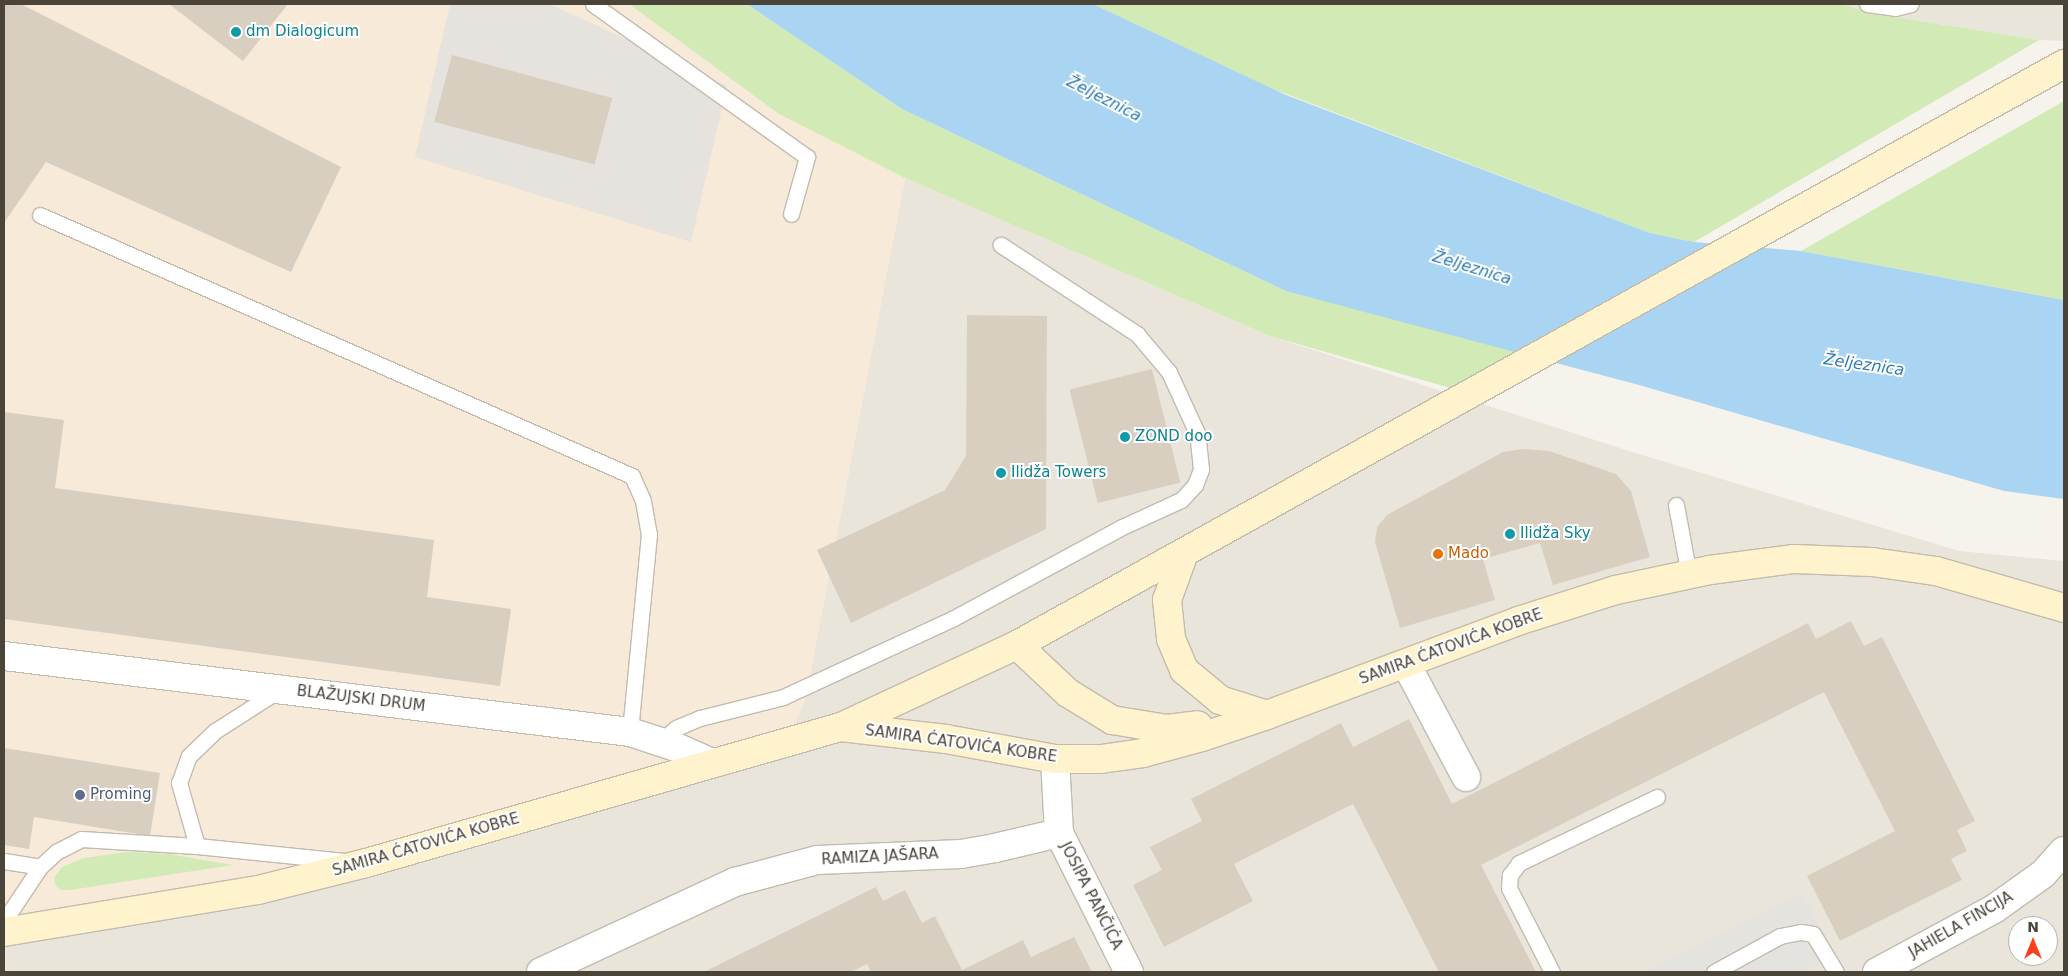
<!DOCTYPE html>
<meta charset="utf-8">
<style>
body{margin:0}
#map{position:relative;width:2068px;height:976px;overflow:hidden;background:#f6f3ec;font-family:"DejaVu Sans",sans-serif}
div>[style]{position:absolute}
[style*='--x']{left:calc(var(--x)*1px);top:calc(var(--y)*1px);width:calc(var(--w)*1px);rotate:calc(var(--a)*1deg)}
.residential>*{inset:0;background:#eae5da}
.commercial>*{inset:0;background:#f7ead8}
.industrial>*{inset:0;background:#e6e2dd}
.green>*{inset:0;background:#d2eab5}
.parking>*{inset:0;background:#e5e3e0}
.water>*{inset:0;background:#a9d4f2}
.building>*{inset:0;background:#d8cfc1;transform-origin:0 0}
.roads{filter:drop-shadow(1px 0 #c2bbae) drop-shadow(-1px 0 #c2bbae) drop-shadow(0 1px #c2bbae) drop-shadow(0 -1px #c2bbae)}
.lane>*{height:15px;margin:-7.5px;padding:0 7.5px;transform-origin:7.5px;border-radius:7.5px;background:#fff}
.street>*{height:28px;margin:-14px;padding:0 14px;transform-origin:14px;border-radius:14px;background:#fff}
.secondary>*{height:28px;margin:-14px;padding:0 14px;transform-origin:14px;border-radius:14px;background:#fff3cd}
.dots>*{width:14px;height:14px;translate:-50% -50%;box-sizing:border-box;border:2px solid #fff;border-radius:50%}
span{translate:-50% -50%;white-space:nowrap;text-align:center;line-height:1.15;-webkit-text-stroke:4px #fff;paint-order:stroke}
.culture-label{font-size:15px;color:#0d838f}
.left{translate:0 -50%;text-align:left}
.food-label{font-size:15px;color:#c56008}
.street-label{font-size:15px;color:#4b4439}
.service-label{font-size:15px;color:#4e5e75}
.water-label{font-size:16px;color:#2e7ab2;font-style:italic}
.frame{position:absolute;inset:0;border:5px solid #4b4439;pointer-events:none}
.north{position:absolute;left:2008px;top:916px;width:50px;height:50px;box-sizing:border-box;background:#fff;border:1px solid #b7b4b0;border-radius:50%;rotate:0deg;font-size:14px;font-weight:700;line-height:20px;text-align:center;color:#4b4439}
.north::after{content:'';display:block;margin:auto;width:18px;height:22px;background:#fc3f1d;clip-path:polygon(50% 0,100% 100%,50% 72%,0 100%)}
</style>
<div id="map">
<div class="residential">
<i style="clip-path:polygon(1840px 4px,2064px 4px,2064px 41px,2039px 40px,1876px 14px)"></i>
<i style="clip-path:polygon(evenodd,905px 178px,1270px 336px,1626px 450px,1959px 551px,2064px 561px,2064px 972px,4px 972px,4px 931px,806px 696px,905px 178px,2018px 926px,2048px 926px,2048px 956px,2018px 956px,2018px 926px)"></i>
</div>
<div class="commercial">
<i style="clip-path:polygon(4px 4px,629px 4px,779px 114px,905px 178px,806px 696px,789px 742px,366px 863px,4px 931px)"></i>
</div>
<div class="industrial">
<i style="clip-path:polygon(450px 4px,550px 4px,727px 86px,691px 242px,415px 157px)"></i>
</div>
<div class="green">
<i style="clip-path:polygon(629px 4px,747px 4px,902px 109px,1286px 291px,1540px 356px,1471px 394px,1270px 336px,905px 178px,779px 114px)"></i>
<i style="clip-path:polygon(1093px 4px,1840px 4px,1876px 14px,2039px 40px,1694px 242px,1650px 233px,1268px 87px)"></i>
<i style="clip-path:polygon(2064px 101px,2064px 300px,1801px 251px)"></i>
<i style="clip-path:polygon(128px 852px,168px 854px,233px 865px,70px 890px,61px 890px,56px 886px,54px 878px,62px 867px,84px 858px)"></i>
</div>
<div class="parking">
<i style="clip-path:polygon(1803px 893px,1834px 956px,1801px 972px,1643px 972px)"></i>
</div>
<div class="water">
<i style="clip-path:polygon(747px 4px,1093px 4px,1286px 95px,1650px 233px,1694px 242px,1801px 251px,2064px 300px,2064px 499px,2004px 491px,1639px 385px,1286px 291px,902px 109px)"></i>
</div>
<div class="building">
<i style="clip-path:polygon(4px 4px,21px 4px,341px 167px,291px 272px,46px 162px,4px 223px)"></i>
<i style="clip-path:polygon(169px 4px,288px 4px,243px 61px)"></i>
<i style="left:452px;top:55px;width:166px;height:69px;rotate:15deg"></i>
<i style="clip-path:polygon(967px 315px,1047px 316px,1046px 529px,851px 623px,817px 550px,945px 490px,966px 456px)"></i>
<i style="left:1152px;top:369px;width:117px;height:85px;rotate:76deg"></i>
<i style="clip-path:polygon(4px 412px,64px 420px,55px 488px,434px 540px,427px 597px,511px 609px,500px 686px,4px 619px)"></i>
<i style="clip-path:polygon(1523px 449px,1549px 451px,1616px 474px,1631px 491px,1650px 557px,1553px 585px,1540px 543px,1483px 559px,1495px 600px,1400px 628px,1375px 542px,1377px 527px,1387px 515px,1503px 452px)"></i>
<i style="clip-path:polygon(1851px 621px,1864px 646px,1882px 637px,1975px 821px,1957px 830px,1967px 851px,1951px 859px,1962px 880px,1840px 941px,1807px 876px,1895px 831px,1824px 692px,1481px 865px,1536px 972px,1439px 972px,1353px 804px,1234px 864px,1253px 901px,1164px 947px,1133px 885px,1162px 870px,1150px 847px,1202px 821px,1191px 799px,1341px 723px,1353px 747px,1409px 719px,1452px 804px,1808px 623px,1816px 639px)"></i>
<i style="clip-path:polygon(4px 748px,160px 773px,150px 836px,34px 817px,29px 849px,4px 845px)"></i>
<i style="clip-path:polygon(876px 887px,883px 901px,905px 890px,922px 923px,935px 916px,962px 970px,1023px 940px,1031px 957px,1074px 937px,1092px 972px,871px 972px,867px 964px,851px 972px,704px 972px)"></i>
</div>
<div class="roads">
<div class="lane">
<i style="--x:593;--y:4;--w:263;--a:35.6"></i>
<i style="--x:807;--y:157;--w:59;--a:105.7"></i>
<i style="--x:1867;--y:4;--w:28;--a:8"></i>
<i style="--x:1895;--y:8;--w:16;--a:-14"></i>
<i style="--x:40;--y:215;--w:647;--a:23.79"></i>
<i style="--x:632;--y:476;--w:27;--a:66"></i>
<i style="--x:643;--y:501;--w:34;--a:80"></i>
<i style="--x:649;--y:534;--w:199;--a:95.5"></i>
<i style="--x:1676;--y:505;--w:71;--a:79.5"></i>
<i style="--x:660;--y:742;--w:21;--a:-41"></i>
<i style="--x:676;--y:728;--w:26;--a:-23"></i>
<i style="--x:700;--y:718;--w:86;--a:-14.2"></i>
<i style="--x:783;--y:697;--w:186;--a:-24.8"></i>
<i style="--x:952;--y:619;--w:193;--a:-28.4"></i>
<i style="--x:1122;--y:527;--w:65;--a:-24.6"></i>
<i style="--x:1181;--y:500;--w:21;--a:-47"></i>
<i style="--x:1195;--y:485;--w:17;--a:-69"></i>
<i style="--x:1201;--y:469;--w:36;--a:-96"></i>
<i style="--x:1197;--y:433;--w:67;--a:-114.7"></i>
<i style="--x:1169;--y:372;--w:50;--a:-130.1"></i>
<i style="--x:1137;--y:334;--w:163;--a:-146.8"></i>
<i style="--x:197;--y:846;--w:66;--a:-105.9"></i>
<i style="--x:179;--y:783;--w:29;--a:-70"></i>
<i style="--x:189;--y:756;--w:36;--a:-44"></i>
<i style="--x:215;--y:731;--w:76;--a:-32.6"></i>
<i style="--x:4;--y:861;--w:36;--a:9"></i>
<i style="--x:4;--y:921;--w:65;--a:-56.3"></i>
<i style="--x:40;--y:867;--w:22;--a:-43"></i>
<i style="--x:56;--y:852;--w:28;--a:-27"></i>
<i style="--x:81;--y:839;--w:116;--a:3.5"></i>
<i style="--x:197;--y:846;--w:148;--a:5.8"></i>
<i style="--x:1552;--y:972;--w:94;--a:-117.1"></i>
<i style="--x:1509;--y:888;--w:13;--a:-86"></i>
<i style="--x:1510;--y:875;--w:15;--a:-53"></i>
<i style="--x:1519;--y:863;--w:153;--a:-25.6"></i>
<i style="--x:1714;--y:972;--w:75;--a:-28.6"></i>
<i style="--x:1780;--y:936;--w:21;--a:-11"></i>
<i style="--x:1801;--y:932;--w:12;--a:9"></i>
<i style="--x:1813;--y:934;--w:44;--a:58.8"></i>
</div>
<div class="street">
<i style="--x:4;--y:656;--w:631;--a:6.92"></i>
<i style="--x:630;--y:732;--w:48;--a:18.1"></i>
<i style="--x:676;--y:747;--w:39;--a:24"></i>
<i style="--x:1406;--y:664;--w:128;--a:62"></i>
<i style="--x:1055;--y:759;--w:74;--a:86.9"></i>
<i style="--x:1059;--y:833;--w:156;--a:63.3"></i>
<i style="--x:541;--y:972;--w:214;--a:-24.9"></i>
<i style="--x:735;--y:882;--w:85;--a:-15"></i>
<i style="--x:817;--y:860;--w:144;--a:-2.4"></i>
<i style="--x:961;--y:854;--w:35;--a:-10"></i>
<i style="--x:995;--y:848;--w:66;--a:-13.2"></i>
<i style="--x:1877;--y:972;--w:133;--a:-28.3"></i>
<i style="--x:1994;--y:909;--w:60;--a:-35.5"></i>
<i style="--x:2043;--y:874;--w:31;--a:-48"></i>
</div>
<div class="secondary">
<i style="--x:1184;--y:553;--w:50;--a:109.9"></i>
<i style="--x:1167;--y:600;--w:39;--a:84"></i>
<i style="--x:1171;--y:639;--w:34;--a:67"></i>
<i style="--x:1184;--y:670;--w:47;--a:39.8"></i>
<i style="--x:1220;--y:700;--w:49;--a:17.7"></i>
<i style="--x:1017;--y:645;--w:70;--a:43.3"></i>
<i style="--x:1068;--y:693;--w:52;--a:31.5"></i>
<i style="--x:1112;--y:720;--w:56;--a:9.3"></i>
<i style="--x:1167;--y:729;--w:31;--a:-7"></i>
<i style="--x:841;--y:727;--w:106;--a:6.5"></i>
<i style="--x:946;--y:739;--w:111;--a:10.4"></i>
<i style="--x:1055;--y:759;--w:46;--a:0"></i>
<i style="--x:1101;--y:759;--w:42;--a:-8.1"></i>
<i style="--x:1143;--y:753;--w:61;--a:-15.2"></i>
<i style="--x:1202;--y:737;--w:69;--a:-18.7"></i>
<i style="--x:1267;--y:715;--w:268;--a:-20.5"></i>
<i style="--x:1518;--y:621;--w:103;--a:-17.6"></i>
<i style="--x:1616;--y:590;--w:96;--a:-12"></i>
<i style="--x:1710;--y:570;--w:85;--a:-7.5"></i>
<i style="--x:1794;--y:559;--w:78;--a:2.2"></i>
<i style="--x:1872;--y:562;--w:65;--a:8"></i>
<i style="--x:1936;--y:571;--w:133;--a:16.1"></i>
<i style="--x:4;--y:932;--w:257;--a:-9.4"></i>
<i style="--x:258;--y:890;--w:111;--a:-14"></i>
<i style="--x:366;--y:863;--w:494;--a:-16"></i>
<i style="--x:841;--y:727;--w:194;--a:-25"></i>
<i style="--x:1017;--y:645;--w:1197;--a:-29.03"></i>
</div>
</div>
<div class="dots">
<i style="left:236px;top:32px;background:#0f9aa8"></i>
<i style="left:1125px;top:437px;background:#0f9aa8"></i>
<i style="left:1001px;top:473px;background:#0f9aa8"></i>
<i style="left:1510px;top:534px;background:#0f9aa8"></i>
<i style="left:1438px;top:554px;background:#e8710a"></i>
<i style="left:80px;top:795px;background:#5c6f8a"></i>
</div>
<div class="culture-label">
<span class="left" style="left:246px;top:32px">dm Dialogicum</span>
<span class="left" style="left:1135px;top:437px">ZOND doo</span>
<span class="left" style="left:1011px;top:473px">Ilidža Towers</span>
<span class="left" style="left:1520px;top:534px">Ilidža Sky</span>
</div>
<div class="food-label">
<span class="left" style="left:1448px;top:554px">Mado</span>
</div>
<div class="street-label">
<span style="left:1451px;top:647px;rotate:-20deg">SAMIRA ĆATOVIĆA KOBRE</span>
<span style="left:361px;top:699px;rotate:7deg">BLAŽUJSKI DRUM</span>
<span style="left:961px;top:744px;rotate:8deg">SAMIRA ĆATOVIĆA KOBRE</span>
<span style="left:426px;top:845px;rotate:-16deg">SAMIRA ĆATOVIĆA KOBRE</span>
<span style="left:880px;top:857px;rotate:-3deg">RAMIZA JAŠARA</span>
<span style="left:1091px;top:896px;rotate:63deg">JOSIPA PANČIĆA</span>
<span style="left:1961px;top:925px;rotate:-30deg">JAHIELA FINCIJA</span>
</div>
<div class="service-label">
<span class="left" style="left:90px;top:795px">Proming</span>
</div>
<div class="water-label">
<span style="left:1104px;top:99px;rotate:27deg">Željeznica</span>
<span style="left:1472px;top:268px;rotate:17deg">Željeznica</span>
<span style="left:1864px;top:365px;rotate:8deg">Željeznica</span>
</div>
<div class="frame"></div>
<div class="north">N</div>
</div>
